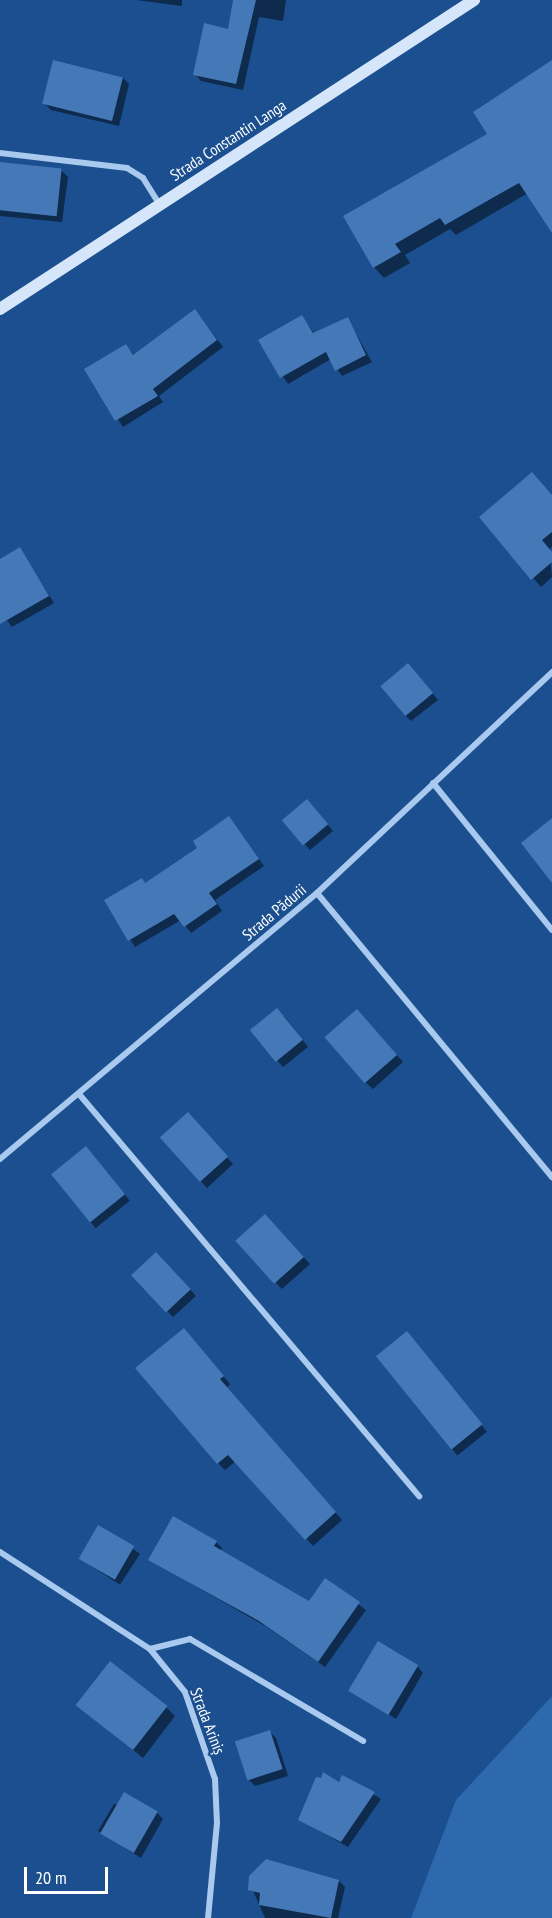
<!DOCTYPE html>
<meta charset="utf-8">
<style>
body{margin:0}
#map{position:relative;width:552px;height:1918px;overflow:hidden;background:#1b4f8f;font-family:"PT Sans Narrow",sans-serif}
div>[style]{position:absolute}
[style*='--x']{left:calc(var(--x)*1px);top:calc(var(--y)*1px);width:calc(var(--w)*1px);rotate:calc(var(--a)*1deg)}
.green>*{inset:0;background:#2e69ad}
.shadow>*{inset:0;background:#0007;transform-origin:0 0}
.building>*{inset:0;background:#4478b7;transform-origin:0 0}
.street>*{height:6px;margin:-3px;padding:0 3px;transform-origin:3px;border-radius:3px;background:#a9c9ee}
.secondary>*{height:12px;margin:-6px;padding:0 6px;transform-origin:6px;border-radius:6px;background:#d6e6fa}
span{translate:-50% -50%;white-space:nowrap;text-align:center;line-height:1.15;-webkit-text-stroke:4.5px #1b4f8f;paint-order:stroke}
.street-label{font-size:16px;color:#fff}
.scale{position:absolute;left:24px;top:1867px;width:84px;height:27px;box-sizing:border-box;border:3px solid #fff;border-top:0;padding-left:8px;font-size:18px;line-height:21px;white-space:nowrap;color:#fff;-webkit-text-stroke:4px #1b4f8f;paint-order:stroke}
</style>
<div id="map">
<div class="green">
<i style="clip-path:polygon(552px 1696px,552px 1918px,411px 1918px,456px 1800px)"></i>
</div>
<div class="shadow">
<i style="clip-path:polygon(136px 0,182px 0,182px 6px)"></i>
<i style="clip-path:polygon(234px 0,286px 0,283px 21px,259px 17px,243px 90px,201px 81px,195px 74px,229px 30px)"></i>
<i style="clip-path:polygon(552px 61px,552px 230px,528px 193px,456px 235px,450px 229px,405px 255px,410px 263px,384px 278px,374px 267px)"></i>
<i style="clip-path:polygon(123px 78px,129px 84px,119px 126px,51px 110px,45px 104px)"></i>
<i style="clip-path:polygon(0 164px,61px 170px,68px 177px,62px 222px,0 216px)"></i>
<i style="clip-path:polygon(302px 317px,315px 334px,347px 318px,372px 362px,342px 376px,331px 359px,288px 384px,260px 340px)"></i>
<i style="clip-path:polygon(201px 318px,223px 347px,159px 396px,163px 402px,123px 427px,86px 370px,126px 346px,135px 356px)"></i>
<i style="clip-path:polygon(552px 496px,552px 547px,549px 549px,552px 577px,541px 587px,481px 518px)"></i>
<i style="clip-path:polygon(19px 549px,54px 603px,12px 627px,0 611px,0 561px)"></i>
<i style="clip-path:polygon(414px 671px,438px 700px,411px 721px,405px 715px)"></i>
<i style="clip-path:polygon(313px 807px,333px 831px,310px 850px,284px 820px)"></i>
<i style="clip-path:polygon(229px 818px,264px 866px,215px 900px,222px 911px,191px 933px,181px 920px,135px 947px,106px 901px,146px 884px,199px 848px)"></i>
<i style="clip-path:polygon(284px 1016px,308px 1047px,283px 1067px,252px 1030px)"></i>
<i style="clip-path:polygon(363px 1018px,403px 1062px,373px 1089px,366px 1083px)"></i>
<i style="clip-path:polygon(194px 1121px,233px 1164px,207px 1188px,162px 1138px)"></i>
<i style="left:92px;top:1154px;width:60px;height:44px;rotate:51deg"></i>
<i style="clip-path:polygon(265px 1216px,310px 1264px,282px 1289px,276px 1283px)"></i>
<i style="clip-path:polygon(163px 1260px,196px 1296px,173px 1317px,133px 1275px)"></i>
<i style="left:407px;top:1333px;width:127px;height:38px;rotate:51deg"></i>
<i style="clip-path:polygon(191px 1337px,230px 1384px,227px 1387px,342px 1520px,313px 1546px,236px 1461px,225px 1470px,218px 1463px)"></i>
<i style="left:99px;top:1527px;width:49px;height:37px;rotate:33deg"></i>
<i style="clip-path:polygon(216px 1542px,222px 1548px,220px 1552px,309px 1603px,325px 1580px,366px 1610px,325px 1667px,267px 1627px,150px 1560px)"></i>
<i style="clip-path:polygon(417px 1666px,423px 1673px,396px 1719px,351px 1690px)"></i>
<i style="clip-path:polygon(78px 1705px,166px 1707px,175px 1716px,143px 1758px)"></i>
<i style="clip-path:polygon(270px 1732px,276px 1738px,288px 1776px,255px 1786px,249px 1780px,237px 1742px)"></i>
<i style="clip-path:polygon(343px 1777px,381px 1799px,348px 1847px,300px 1820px)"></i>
<i style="clip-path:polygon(114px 1804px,157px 1813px,163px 1819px,141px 1858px,98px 1831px)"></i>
<i style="clip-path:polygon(339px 1881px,345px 1887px,338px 1918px,265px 1918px,250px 1884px)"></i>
</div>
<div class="building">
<i style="clip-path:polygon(233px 0,256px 0,236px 84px,193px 75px,204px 23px,228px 29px)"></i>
<i style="left:53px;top:60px;width:72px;height:45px;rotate:14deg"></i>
<i style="clip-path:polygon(552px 60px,552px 233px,519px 183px,445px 225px,440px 218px,395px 244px,401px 252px,373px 268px,343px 216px,487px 134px,473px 112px)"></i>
<i style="left:0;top:162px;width:62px;height:48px;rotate:6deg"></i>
<i style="clip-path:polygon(195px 309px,217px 340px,153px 389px,158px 396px,115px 421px,84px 369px,126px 344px,133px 355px)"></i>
<i style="clip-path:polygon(302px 315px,313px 333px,348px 317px,366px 355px,335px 371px,326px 352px,280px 378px,258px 340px)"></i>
<i style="clip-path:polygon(532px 472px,552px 495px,552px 532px,542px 540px,552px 552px,552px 562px,531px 580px,479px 517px)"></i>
<i style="clip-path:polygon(20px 547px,49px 596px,0 624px,0 559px)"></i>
<i style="left:408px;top:663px;width:39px;height:36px;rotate:50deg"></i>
<i style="left:307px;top:799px;width:33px;height:33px;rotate:50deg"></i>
<i style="clip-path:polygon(229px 816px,259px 859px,209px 893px,217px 904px,184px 927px,174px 914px,128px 941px,104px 900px,142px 878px,145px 883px,197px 848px,193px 841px)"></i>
<i style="clip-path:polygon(552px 818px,552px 883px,521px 843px)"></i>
<i style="left:277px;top:1008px;width:41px;height:35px;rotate:51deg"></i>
<i style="left:357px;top:1009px;width:61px;height:43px;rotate:49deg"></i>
<i style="left:188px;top:1112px;width:60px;height:38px;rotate:48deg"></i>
<i style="left:86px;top:1146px;width:62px;height:45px;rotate:51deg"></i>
<i style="left:265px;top:1214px;width:58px;height:40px;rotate:48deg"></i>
<i style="left:156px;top:1252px;width:51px;height:34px;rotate:47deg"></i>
<i style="clip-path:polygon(184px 1328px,224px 1376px,220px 1379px,336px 1512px,305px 1540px,228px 1455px,217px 1464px,135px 1368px)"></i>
<i style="left:407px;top:1331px;width:120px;height:40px;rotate:51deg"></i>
<i style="clip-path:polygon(173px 1516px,217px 1541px,214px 1546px,309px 1601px,325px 1578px,360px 1602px,318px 1662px,259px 1621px,148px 1560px)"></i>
<i style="left:98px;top:1525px;width:42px;height:39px;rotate:30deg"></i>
<i style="left:378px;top:1641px;width:47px;height:58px;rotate:31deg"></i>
<i style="left:110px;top:1661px;width:73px;height:56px;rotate:38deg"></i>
<i style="left:270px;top:1730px;width:41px;height:37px;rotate:72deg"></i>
<i style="clip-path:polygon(323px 1772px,339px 1782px,342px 1775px,375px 1792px,341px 1842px,298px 1820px,316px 1777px,321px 1778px)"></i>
<i style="left:124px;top:1792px;width:39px;height:48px;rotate:30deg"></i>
<i style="clip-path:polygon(266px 1859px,339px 1880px,331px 1918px,259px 1905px,260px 1893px,248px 1890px,249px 1876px)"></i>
</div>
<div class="street">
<i style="--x:0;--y:153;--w:128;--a:6.7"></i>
<i style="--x:127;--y:168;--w:19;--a:32"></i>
<i style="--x:143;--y:178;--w:31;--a:58"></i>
<i style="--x:433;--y:783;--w:189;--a:51"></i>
<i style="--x:317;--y:893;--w:369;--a:50.4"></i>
<i style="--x:79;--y:1094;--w:527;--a:49.78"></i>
<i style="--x:0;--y:1159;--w:414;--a:-40"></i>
<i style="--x:317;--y:893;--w:323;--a:-43.2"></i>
<i style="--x:0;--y:1552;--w:179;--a:32.9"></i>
<i style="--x:150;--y:1649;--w:55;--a:50.9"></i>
<i style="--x:185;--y:1692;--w:92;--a:71"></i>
<i style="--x:215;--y:1779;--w:44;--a:87.4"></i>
<i style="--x:217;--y:1823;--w:95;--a:95.4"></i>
<i style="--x:150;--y:1649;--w:41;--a:-14"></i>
<i style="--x:190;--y:1639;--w:201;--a:30.5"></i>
</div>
<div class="secondary">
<i style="--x:0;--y:309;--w:566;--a:-33.1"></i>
</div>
<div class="street-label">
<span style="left:228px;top:140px;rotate:-33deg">Strada Constantin Langa</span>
<span style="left:274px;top:912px;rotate:-40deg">Strada Pădurii</span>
<span style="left:208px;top:1721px;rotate:69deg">Strada Ariniș</span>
</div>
<div class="scale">20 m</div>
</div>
